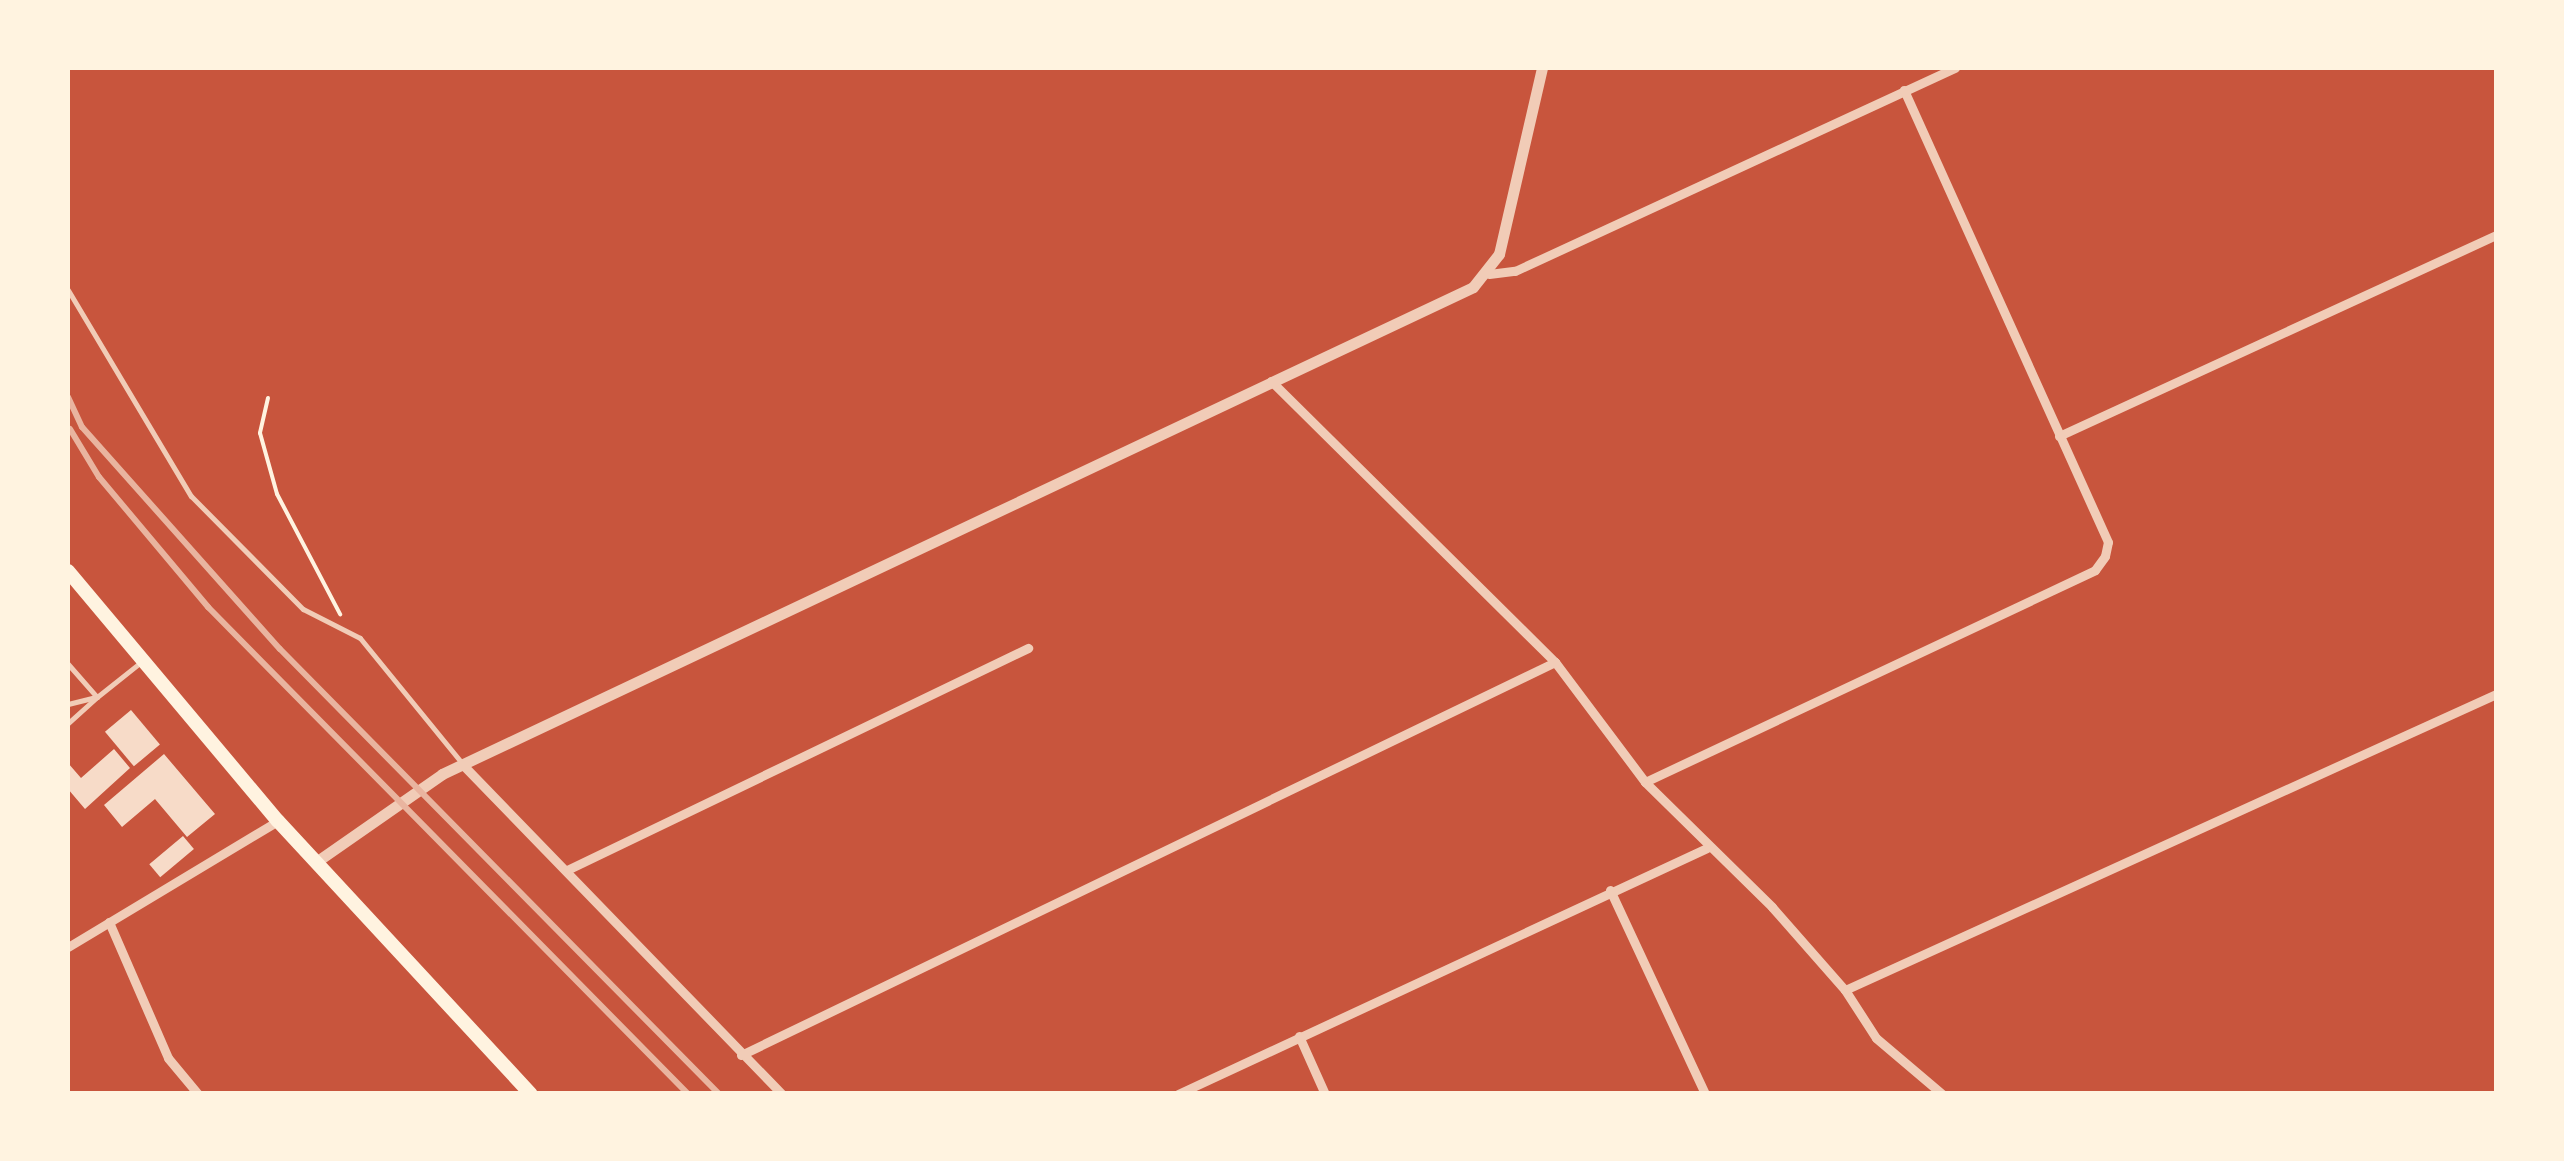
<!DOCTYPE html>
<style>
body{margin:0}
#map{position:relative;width:2564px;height:1161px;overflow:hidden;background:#c8553d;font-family:"Open Sans",sans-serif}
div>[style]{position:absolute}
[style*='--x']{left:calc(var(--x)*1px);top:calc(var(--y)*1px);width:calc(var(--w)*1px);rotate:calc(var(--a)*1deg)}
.building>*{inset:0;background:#f7dbc8;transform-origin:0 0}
.path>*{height:4px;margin:-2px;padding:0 2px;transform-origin:2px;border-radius:2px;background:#fff3e0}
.service>*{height:5px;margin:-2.5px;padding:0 2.5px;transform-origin:2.5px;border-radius:2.5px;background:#f1ccb7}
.minor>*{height:9px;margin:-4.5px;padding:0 4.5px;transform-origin:4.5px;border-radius:4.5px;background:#f1ccb7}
.tertiary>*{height:11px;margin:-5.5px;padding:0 5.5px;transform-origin:5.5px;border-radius:5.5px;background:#f1ccb7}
.secondary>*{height:14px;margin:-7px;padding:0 7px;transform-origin:7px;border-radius:7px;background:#fff3e0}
.rail>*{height:6px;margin:-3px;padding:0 3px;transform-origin:3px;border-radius:3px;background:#e9b49f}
span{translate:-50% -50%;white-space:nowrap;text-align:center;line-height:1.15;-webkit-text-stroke:10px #fff3e0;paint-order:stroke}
.frame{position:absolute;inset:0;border:70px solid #fff3e0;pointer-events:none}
</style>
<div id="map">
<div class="building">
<i style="left:131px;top:710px;width:45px;height:34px;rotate:50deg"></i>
<i style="clip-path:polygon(114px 749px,130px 768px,85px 809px,68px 789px,68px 763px,81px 778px)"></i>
<i style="clip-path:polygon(164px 754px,215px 814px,187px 837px,155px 799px,122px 827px,104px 805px)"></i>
<i style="left:183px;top:836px;width:17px;height:44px;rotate:50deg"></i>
</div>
<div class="path">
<i style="--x:268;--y:398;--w:36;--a:103"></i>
<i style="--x:260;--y:433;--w:63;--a:74.4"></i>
<i style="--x:277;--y:494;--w:136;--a:62.3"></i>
</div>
<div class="service">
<i style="--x:68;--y:290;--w:240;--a:59.2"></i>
<i style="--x:191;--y:496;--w:159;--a:45.3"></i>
<i style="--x:303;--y:609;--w:64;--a:27"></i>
<i style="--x:360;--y:638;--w:160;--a:50.8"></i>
<i style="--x:68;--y:664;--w:44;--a:48.7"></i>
<i style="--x:97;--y:697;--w:39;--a:138"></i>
<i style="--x:68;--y:704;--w:30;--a:-14"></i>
<i style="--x:97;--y:697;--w:56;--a:-38.5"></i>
</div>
<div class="minor">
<i style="--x:1489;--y:274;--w:26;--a:-7"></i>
<i style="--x:1515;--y:271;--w:485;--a:-24.8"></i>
<i style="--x:1271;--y:381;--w:400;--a:44.7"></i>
<i style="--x:1555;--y:662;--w:150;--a:53.1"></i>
<i style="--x:1645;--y:782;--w:178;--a:44.5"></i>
<i style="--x:1772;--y:907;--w:111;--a:48.7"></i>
<i style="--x:1845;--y:990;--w:57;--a:57.1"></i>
<i style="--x:1876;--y:1038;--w:87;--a:40.3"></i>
<i style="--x:2059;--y:436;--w:481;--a:-24.7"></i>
<i style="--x:463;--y:765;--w:458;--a:45.9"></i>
<i style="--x:1645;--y:782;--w:497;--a:-25.2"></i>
<i style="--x:2095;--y:570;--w:17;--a:-54"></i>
<i style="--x:2105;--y:556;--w:14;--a:-78"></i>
<i style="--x:2108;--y:542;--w:496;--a:-114.3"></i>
<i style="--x:567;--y:870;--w:512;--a:-25.71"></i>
<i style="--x:1610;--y:890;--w:225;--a:65"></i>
<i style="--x:109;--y:922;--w:148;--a:66.5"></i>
<i style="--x:168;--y:1058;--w:47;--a:50.2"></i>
<i style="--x:68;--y:947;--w:245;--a:-31"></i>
<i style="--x:1845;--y:990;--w:715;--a:-24.45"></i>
<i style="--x:1299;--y:1036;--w:64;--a:65.9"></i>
<i style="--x:741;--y:1055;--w:904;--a:-25.77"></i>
<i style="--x:1178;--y:1094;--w:583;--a:-24.94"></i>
</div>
<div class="tertiary">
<i style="--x:316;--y:862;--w:154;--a:-34.9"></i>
<i style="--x:442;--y:774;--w:1140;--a:-25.28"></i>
<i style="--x:1473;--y:287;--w:42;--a:-51.8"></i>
<i style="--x:1499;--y:254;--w:191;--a:-77"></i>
</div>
<div class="secondary">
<i style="--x:68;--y:571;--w:326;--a:50"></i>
<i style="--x:278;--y:821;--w:372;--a:47.2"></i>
</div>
<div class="rail">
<i style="--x:68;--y:397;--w:33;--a:65"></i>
<i style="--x:82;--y:427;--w:297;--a:48.3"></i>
<i style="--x:280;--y:649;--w:625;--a:45.39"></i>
<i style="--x:70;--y:429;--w:56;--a:58.9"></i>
<i style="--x:99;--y:477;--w:170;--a:50"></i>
<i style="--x:208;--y:607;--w:684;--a:45.41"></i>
</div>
<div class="frame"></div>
</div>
